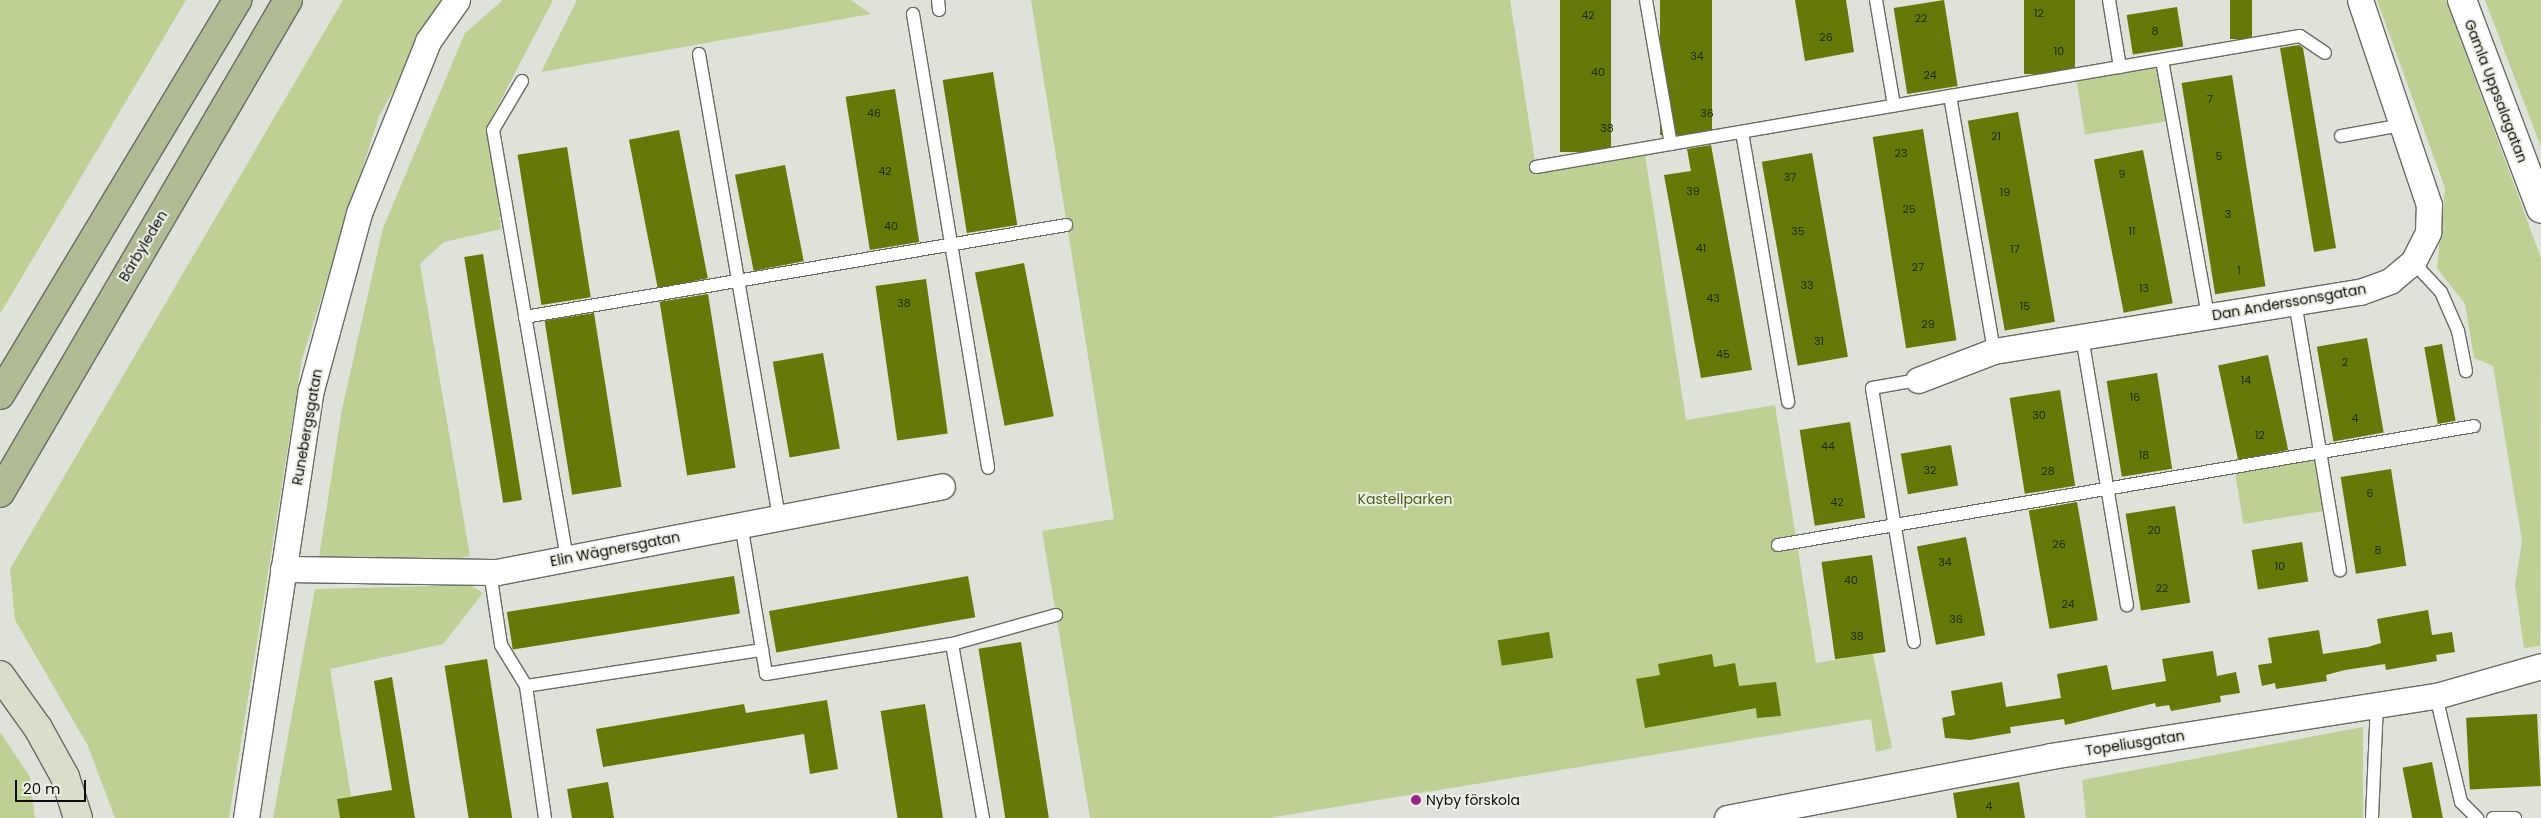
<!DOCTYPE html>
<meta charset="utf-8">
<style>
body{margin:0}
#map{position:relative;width:2541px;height:818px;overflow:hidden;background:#dfe2d9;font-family:Poppins,sans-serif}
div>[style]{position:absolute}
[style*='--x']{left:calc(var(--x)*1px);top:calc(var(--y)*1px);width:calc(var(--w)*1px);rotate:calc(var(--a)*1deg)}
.green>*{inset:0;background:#bfd094;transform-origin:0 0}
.building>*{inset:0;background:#647907;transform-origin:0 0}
.roads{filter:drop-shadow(1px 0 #686b63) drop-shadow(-1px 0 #686b63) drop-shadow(0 1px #686b63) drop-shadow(0 -1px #686b63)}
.service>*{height:12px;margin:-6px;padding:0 6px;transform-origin:6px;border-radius:6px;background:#fff}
.minor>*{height:25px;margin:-12.5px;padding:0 12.5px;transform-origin:12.5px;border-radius:12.5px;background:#fff}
.tertiary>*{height:28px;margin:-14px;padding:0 14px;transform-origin:14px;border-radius:14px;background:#fff}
.secondary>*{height:28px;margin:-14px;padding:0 14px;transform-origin:14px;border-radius:14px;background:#d8dec9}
.primary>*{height:28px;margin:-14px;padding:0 14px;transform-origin:14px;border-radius:14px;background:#b2bc94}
.dots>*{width:14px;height:14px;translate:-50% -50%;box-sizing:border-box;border:2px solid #ecefe6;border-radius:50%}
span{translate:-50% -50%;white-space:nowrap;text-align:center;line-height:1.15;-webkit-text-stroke:4px #ecefe6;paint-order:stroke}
.number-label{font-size:11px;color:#222809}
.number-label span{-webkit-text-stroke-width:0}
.street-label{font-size:14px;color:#0c0d0a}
.park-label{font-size:14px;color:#4e5d17}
.poi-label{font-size:14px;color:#0c0d0a}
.left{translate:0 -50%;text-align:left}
.scale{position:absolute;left:15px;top:780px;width:71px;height:22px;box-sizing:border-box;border:2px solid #0c0d0a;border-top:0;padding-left:6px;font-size:15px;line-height:18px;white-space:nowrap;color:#0c0d0a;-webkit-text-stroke:4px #ecefe6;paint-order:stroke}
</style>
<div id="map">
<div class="green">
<i style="clip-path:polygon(0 0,186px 0,0 314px)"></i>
<i style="clip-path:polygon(343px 0,445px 0,379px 116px,302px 359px,229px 818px,115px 818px,88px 746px,15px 620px,10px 569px)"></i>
<i style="clip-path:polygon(503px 0,553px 0,491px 119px,501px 229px,444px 242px,420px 264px,470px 556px,443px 562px,319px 557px,342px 409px,383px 228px,465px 33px)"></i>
<i style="clip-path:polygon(577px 0,851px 0,871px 14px,541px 72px)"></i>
<i style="clip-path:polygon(1031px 0,1510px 0,1536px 167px,1644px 148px,1686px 420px,1775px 405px,1816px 663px,1873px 654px,1892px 748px,1876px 752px,1871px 719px,1269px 818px,1090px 818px,1042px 531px,1114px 519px)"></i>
<i style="clip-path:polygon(2377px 0,2446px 0,2541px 258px,2540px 646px,2524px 648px,2515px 585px,2522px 541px,2493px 366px,2474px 358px,2465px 304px,2437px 268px,2445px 188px)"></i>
<i style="clip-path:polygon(2485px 0,2541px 0,2541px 147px)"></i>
<i style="left:2159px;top:64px;width:58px;height:84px;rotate:81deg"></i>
<i style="left:2320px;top:452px;width:59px;height:87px;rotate:81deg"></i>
<i style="clip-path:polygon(470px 585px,483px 593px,443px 644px,330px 669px,351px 796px,337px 799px,340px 818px,273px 818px,315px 589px)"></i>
<i style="clip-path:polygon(2363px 727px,2363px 818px,2086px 818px,2082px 780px)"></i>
<i style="clip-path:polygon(0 732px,30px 777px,35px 818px,0 818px)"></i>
</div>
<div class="building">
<i style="left:1560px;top:0;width:51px;height:152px"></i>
<i style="left:1660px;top:0;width:52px;height:135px"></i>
<i style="clip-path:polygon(1795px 0,1846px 0,1854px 52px,1805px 61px)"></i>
<i style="left:1944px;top:0;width:87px;height:51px;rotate:81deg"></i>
<i style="left:2024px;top:0;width:51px;height:74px"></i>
<i style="left:2230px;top:0;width:22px;height:39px"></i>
<i style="left:2177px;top:7px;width:40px;height:51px;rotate:81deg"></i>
<i style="clip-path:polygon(2299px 45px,2303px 48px,2336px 248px,2314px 252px,2280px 48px)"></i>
<i style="left:993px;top:72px;width:155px;height:51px;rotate:81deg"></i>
<i style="left:2232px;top:75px;width:214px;height:51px;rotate:81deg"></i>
<i style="left:895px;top:89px;width:155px;height:50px;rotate:81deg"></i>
<i style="left:2018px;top:112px;width:213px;height:51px;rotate:80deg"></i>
<i style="left:1923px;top:129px;width:214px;height:51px;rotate:81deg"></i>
<i style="left:679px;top:130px;width:151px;height:51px;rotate:79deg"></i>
<i style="clip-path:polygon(1711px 145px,1752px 370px,1701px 378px,1664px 175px,1691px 171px,1687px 149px)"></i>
<i style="left:567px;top:147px;width:152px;height:50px;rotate:81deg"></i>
<i style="left:2143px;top:150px;width:156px;height:50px;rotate:79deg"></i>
<i style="left:1812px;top:153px;width:207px;height:51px;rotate:80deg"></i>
<i style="left:785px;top:165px;width:98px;height:51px;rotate:79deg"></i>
<i style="left:483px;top:254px;width:249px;height:19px;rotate:81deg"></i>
<i style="left:1024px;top:263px;width:156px;height:50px;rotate:79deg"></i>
<i style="left:926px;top:279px;width:156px;height:51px;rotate:82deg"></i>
<i style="left:708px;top:294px;width:176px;height:49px;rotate:81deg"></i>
<i style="left:594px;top:313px;width:176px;height:50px;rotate:81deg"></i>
<i style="left:2367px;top:338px;width:96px;height:51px;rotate:80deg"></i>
<i style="left:2442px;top:344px;width:78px;height:18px;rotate:80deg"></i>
<i style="left:823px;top:353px;width:97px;height:51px;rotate:80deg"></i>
<i style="left:2268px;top:355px;width:97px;height:51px;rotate:78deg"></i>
<i style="left:2157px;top:373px;width:97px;height:51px;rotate:81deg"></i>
<i style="left:2060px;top:390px;width:97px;height:51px;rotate:81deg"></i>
<i style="left:1850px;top:422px;width:97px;height:51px;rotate:81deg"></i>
<i style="left:1951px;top:445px;width:41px;height:51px;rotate:80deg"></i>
<i style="left:2391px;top:469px;width:98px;height:51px;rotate:81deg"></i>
<i style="left:2077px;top:502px;width:120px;height:49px;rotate:80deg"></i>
<i style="left:2175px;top:506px;width:98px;height:50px;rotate:81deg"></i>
<i style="left:1966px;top:537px;width:100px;height:50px;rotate:79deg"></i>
<i style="left:2302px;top:542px;width:40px;height:51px;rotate:81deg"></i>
<i style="left:1872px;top:555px;width:98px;height:51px;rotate:82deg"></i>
<i style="left:734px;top:576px;width:38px;height:230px;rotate:81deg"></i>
<i style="left:968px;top:576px;width:42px;height:202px;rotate:80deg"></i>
<i style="clip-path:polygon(2428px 610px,2432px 635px,2452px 632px,2455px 652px,2436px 655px,2437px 661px,2386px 670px,2385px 664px,2345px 670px,2326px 675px,2327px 681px,2276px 689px,2275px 683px,2262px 686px,2258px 665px,2272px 663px,2268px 638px,2319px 630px,2323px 654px,2368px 647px,2381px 643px,2377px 619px)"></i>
<i style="left:1549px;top:632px;width:26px;height:52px;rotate:81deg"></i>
<i style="left:1021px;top:642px;width:178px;height:43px;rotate:81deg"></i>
<i style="clip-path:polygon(2213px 651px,2217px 676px,2236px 672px,2240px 693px,2220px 696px,2221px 702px,2171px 711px,2169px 705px,2156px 707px,2155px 703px,2065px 725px,2064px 719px,2010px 727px,2011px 733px,1970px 740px,1945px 738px,1942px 718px,1955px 715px,1951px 691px,2002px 682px,2006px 707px,2061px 698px,2057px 674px,2107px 665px,2112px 690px,2166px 681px,2162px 659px)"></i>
<i style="clip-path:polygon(1712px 654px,1714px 667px,1735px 663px,1739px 686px,1776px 682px,1781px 716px,1757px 718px,1756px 708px,1645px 728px,1636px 679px,1660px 675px,1658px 664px)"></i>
<i style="left:487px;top:659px;width:161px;height:43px;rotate:81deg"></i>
<i style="clip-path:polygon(392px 677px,415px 818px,340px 818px,337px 799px,392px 790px,374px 681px)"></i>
<i style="clip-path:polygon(827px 700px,838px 769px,810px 774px,804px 734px,603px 767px,596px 729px,744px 704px,746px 713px)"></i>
<i style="left:925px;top:704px;width:115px;height:45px;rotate:81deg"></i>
<i style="left:2537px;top:714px;width:72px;height:71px;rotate:87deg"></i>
<i style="left:2432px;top:762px;width:57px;height:30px;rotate:79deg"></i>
<i style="clip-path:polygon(608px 782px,614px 818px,572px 818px,567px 789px)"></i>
<i style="clip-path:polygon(2019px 782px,2025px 818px,1957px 818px,1953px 793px)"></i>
</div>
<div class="roads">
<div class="service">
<i style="--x:938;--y:0;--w:10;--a:84"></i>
<i style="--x:1646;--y:0;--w:146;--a:80.2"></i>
<i style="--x:1876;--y:0;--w:107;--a:80.3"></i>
<i style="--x:2109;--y:0;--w:68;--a:80.7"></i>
<i style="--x:913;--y:14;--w:460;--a:80.6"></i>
<i style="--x:699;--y:54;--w:470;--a:80.2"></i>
<i style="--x:2162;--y:60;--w:260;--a:79.8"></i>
<i style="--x:522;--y:81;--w:57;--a:120.6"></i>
<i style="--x:493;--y:130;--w:434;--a:80.2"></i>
<i style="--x:1950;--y:96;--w:259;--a:80.2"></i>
<i style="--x:1742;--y:132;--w:274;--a:80.3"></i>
<i style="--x:2341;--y:136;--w:62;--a:-10.2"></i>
<i style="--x:1536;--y:167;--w:775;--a:-9.73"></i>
<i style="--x:2300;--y:36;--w:30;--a:34"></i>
<i style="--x:2413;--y:262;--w:41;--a:47"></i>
<i style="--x:2441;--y:292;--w:43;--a:66.4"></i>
<i style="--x:2458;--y:331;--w:41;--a:78.7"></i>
<i style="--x:2295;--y:302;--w:272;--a:80.5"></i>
<i style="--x:525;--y:317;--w:549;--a:-9.65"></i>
<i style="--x:2082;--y:337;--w:272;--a:80.5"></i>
<i style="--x:741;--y:524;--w:152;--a:80.5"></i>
<i style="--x:766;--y:674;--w:188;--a:-9.2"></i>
<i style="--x:952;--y:644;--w:108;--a:-15.6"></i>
<i style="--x:1778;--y:545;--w:706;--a:-9.7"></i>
<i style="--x:490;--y:572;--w:74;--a:81.4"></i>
<i style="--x:501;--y:645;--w:48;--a:58.6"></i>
<i style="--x:1914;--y:642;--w:257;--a:-99.4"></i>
<i style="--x:1872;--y:388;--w:47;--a:-9.9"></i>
<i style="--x:952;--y:644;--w:177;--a:79.9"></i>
<i style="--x:2436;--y:696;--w:109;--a:76.7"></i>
<i style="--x:2461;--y:802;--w:23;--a:45"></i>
<i style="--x:545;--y:818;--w:133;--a:-98.2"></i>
<i style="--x:526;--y:686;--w:239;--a:-8.7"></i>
<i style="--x:2372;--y:818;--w:113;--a:-87.5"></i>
<i style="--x:2493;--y:818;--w:22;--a:0"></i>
</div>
<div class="minor">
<i style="--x:1918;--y:380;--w:81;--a:-20.9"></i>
<i style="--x:1994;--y:351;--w:371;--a:-9.2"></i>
<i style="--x:2360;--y:292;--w:32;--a:-20"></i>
<i style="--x:2390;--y:281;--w:30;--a:-40"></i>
<i style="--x:2413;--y:262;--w:34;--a:-63"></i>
<i style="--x:2428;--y:232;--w:27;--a:-88"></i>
<i style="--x:2429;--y:205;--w:216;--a:-108.6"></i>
<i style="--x:283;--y:569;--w:214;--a:0.8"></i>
<i style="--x:497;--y:572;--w:453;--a:-10.9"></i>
<i style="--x:246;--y:818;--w:433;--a:-81.4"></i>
<i style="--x:311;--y:390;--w:183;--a:-74.8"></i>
<i style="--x:359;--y:213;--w:185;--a:-68.1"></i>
<i style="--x:428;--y:41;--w:50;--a:-54.7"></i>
<i style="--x:1727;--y:818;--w:330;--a:-10.8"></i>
<i style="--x:2051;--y:756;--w:390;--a:-8.9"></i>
<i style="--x:2436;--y:696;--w:109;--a:-15.9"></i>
</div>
<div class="tertiary">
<i style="--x:2462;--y:0;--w:223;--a:69.3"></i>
</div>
<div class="secondary">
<i style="--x:0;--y:675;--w:65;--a:54.4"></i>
<i style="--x:38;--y:728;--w:56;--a:61.1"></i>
<i style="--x:65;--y:777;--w:43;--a:72.4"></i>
</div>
<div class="primary">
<i style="--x:0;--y:395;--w:461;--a:-59"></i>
<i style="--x:0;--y:493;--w:571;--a:-59.71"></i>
</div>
</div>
<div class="dots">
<i style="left:1416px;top:800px;background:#912689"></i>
</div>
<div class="number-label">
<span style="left:2039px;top:13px">12</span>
<span style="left:1588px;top:15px">42</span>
<span style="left:1921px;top:18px">22</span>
<span style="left:2155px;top:31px">8</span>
<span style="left:1826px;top:37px">26</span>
<span style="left:2059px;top:51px">10</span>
<span style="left:1697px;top:56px">34</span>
<span style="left:1598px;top:72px">40</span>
<span style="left:1930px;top:75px">24</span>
<span style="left:2210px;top:99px">7</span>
<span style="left:874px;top:113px">46</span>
<span style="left:1707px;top:113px">36</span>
<span style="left:1607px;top:128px">38</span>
<span style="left:1996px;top:136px">21</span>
<span style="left:1901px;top:153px">23</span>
<span style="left:2219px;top:156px">5</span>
<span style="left:885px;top:171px">42</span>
<span style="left:2122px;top:174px">9</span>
<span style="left:1790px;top:177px">37</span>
<span style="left:1693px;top:191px">39</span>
<span style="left:2005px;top:192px">19</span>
<span style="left:1909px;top:209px">25</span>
<span style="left:2228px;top:214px">3</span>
<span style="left:891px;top:226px">40</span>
<span style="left:1798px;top:231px">35</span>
<span style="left:2132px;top:231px">11</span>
<span style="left:1701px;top:248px">41</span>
<span style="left:2015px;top:249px">17</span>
<span style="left:1918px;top:267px">27</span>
<span style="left:2239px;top:270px">1</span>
<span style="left:1807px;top:285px">33</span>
<span style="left:2144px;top:288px">13</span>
<span style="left:1713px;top:298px">43</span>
<span style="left:904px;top:303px">38</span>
<span style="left:2025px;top:306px">15</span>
<span style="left:1928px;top:324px">29</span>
<span style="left:1819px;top:341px">31</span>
<span style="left:1723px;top:354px">45</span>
<span style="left:2345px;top:362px">2</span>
<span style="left:2246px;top:380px">14</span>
<span style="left:2135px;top:397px">16</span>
<span style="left:2039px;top:415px">30</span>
<span style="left:2355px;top:418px">4</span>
<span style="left:2260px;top:435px">12</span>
<span style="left:1828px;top:446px">44</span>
<span style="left:2144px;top:455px">18</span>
<span style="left:1930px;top:470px">32</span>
<span style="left:2048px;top:471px">28</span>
<span style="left:2370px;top:493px">6</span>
<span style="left:1837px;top:502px">42</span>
<span style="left:2154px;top:530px">20</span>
<span style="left:2059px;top:544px">26</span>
<span style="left:2378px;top:550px">8</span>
<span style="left:1945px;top:562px">34</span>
<span style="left:2280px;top:566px">10</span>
<span style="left:1851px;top:580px">40</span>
<span style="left:2162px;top:588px">22</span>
<span style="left:2068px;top:604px">24</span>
<span style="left:1956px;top:619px">36</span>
<span style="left:1857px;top:636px">38</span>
<span style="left:1989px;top:806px">4</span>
</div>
<div class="street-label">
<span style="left:2496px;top:91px;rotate:69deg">Gamla Uppsalagatan</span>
<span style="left:143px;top:246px;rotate:-59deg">Bärbyleden</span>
<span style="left:2289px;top:302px;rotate:-10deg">Dan Anderssonsgatan</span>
<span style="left:307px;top:427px;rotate:-80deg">Runebergsgatan</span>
<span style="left:615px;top:549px;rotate:-11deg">Elin Wägnersgatan</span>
<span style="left:2135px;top:743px;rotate:-9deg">Topeliusgatan</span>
</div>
<div class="park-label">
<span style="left:1405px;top:499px">Kastellparken</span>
</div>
<div class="poi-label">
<span class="left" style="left:1426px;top:800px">Nyby förskola</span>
</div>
<div class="scale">20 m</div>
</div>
